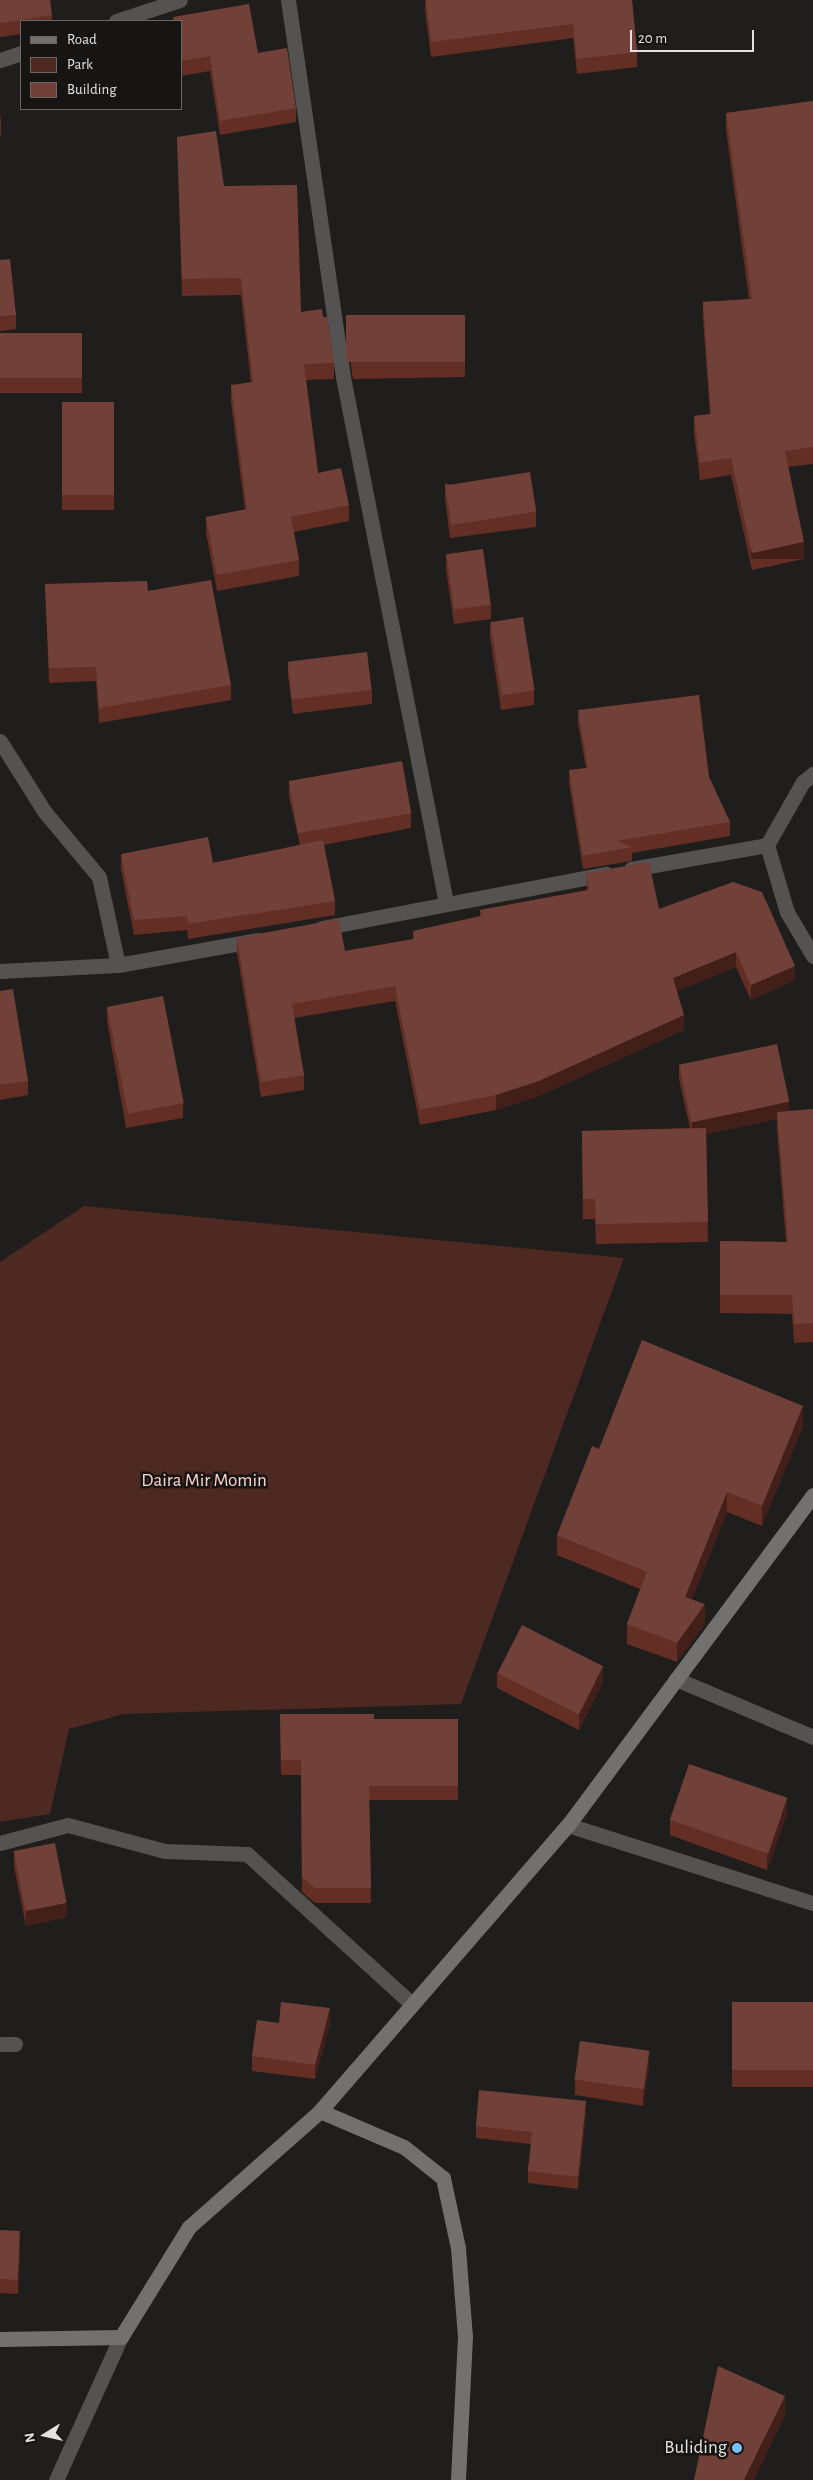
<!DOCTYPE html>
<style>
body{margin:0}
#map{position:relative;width:813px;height:2480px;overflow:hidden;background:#201d1d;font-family:"Alegreya Sans",sans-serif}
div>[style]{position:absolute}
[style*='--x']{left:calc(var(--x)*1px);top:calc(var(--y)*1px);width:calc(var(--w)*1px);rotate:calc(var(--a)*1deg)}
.green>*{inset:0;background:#4d2922}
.street>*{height:15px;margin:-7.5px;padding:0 7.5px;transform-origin:7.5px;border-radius:7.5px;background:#545352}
.secondary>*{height:15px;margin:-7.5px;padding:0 7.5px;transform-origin:7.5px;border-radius:7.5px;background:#737070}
.wall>*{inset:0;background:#632e24;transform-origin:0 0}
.shaded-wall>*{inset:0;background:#421f19;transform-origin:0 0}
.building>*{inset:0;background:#714139;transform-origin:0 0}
.dots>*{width:14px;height:14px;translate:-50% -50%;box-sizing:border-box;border:2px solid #171414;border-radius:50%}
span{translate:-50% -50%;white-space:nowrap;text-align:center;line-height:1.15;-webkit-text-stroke:5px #171414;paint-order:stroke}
.park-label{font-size:19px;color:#fdd4cc}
.poi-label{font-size:19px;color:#e4e2e1}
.right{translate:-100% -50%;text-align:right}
.legend{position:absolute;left:20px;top:20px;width:162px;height:90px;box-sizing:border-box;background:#171414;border:1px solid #696666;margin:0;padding:6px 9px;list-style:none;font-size:15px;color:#e4e2e1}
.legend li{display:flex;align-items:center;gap:10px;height:25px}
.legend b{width:25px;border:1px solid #696666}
.north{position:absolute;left:20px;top:2410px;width:50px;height:50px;-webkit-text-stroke:4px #171414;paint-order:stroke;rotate:260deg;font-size:14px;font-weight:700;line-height:20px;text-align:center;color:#e4e2e1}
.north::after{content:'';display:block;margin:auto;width:18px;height:22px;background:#e4e2e1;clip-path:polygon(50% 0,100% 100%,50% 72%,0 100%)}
.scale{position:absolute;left:630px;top:30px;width:124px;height:22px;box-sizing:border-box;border:2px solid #e4e2e1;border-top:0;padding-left:6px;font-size:15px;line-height:18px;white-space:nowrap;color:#e4e2e1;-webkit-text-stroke:4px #171414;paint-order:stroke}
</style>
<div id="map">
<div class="green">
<i style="clip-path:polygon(84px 1206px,624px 1258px,461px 1704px,124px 1714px,69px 1729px,50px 1814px,0 1822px,0 1262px)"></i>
</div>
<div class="street">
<i style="--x:288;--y:0;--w:381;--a:81.7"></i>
<i style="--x:343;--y:377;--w:536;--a:78.92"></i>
<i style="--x:116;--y:21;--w:67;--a:-18.2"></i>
<i style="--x:0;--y:60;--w:22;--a:-18"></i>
<i style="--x:0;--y:741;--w:83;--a:57.8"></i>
<i style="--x:44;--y:811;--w:86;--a:50.2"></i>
<i style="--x:99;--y:877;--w:90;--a:77.8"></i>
<i style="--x:767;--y:845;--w:70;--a:73.4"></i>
<i style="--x:787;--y:912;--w:51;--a:59.4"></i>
<i style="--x:631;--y:869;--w:138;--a:-10"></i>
<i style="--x:767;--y:845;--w:73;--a:-60.3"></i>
<i style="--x:803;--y:782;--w:13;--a:-39"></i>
<i style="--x:322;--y:928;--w:289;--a:-10.8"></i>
<i style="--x:0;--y:971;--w:118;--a:-2.9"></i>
<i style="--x:118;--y:965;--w:141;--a:-10.2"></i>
<i style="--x:676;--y:1679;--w:149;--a:22.9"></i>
<i style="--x:568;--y:1825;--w:257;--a:17.7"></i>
<i style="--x:0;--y:1843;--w:70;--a:-14.8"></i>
<i style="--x:68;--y:1825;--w:100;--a:15"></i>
<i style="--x:165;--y:1851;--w:82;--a:2.1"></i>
<i style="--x:247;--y:1854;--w:223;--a:42.3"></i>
<i style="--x:0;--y:2044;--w:15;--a:0"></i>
<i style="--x:56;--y:2480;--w:157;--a:-65.6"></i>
</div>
<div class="secondary">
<i style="--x:320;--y:2111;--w:91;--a:23.2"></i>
<i style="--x:404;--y:2147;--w:50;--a:38.5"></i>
<i style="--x:443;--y:2178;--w:72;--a:77.9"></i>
<i style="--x:458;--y:2248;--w:88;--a:85.5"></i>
<i style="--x:465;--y:2336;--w:144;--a:92.8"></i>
<i style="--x:0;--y:2339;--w:121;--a:-0.9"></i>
<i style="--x:121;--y:2337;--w:129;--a:-58.3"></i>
<i style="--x:189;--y:2227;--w:175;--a:-41.5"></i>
<i style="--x:320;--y:2111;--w:379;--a:-49.1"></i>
<i style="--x:568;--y:1825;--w:411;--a:-53.4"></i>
</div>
<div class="wall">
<i style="clip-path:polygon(0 0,52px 15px,52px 21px,21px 21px,21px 34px,0 37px)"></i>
<i style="clip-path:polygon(425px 0,632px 0,637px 52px,637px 67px,577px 74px,573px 38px,431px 57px,425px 10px)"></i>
<i style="clip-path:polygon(173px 17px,258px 53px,296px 108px,296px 122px,220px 135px,210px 71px,181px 76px,181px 21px,173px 21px)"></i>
<i style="clip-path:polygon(813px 101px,813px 464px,788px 467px,804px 559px,752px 570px,731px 475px,700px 480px,694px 433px,694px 416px,710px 414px,703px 319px,703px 302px,749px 299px,726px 130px,726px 113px)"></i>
<i style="clip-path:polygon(0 113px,1px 122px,1px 136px,0 137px)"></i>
<i style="clip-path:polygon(177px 137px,224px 186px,301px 312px,323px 317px,334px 363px,334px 379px,306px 380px,318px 473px,349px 505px,349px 521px,294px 532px,299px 560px,299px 576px,217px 591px,206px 533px,206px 517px,245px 510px,231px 402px,231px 385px,251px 383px,241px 295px,182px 296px)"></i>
<i style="clip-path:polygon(0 260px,16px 315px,16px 329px,0 331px)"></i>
<i style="clip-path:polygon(465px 315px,465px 377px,353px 379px,346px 333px,346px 318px)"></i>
<i style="left:82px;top:333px;width:60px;height:82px;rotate:90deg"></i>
<i style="left:62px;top:402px;width:52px;height:108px"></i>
<i style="clip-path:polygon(445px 483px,536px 512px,536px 527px,450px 538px,445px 498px)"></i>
<i style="clip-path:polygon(446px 554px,491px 604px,491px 619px,454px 624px,446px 569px)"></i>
<i style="clip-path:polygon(45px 584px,148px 591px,231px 685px,231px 700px,99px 723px,96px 681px,49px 683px)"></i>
<i style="clip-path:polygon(490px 622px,534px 690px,534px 705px,501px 710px,490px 637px)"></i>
<i style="clip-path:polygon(288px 662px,372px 690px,372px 704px,293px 714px,288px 676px)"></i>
<i style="clip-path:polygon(578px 710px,709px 777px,730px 822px,730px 836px,632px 853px,632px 861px,583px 869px,569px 784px,569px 770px,586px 768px,578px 724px)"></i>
<i style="clip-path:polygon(289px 782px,411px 813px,411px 828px,324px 845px,335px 901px,335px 915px,188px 939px,187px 930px,134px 935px,121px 869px,121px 854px,213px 863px,300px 845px,289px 797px)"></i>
<i style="clip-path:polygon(586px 873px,659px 909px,795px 980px,751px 1000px,736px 967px,677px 991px,684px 1030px,539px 1096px,496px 1110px,420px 1125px,395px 1001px,294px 1018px,304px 1075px,304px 1090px,261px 1097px,237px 953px,237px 938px,345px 951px,413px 939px,413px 931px,480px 916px,480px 910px,587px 890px)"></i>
<i style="clip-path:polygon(0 991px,28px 1081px,28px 1095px,0 1100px)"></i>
<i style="clip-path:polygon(107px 1007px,183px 1103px,183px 1118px,126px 1128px,107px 1021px)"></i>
<i style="clip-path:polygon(679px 1064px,789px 1111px,813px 1109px,813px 1342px,794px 1343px,792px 1314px,720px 1313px,720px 1241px,786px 1242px,777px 1130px,777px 1119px,706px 1134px,708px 1242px,596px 1244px,595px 1219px,583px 1219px,582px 1131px,690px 1128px,679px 1079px)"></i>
<i style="clip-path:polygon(803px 1426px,762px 1526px,727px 1512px,692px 1599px,705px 1624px,677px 1662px,627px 1644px,627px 1624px,640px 1589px,557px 1555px,557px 1535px,599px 1449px)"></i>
<i style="clip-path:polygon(497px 1673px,603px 1682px,579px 1730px,497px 1688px)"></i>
<i style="clip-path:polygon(280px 1714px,374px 1719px,458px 1719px,458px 1800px,369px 1800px,371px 1903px,315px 1903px,302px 1892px,301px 1775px,281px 1775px)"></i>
<i style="clip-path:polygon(787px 1813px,767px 1870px,670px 1835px,670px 1820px)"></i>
<i style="clip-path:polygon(14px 1852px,67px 1917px,26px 1926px,14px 1867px)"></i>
<i style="left:732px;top:2002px;width:81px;height:85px"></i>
<i style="clip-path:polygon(279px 2023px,330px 2023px,315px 2079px,252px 2071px,252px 2056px)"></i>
<i style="clip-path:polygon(649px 2065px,643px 2106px,575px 2095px,575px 2080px)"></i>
<i style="clip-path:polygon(586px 2113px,578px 2189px,528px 2183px,528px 2171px,531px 2144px,476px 2138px,476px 2126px)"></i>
<i style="clip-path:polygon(0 2230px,20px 2246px,18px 2294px,0 2293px)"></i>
</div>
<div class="shaded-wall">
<i style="left:804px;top:542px;width:17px;height:53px;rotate:90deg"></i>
<i style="clip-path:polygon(736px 952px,736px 967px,673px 993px,673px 978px)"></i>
<i style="clip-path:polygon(795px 966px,795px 980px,751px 1000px,751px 985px)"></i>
<i style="clip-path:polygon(684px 1015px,684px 1030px,539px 1096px,496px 1110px,496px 1095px)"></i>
<i style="clip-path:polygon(789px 1102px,789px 1116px,777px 1112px,777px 1119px,692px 1137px,692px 1122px)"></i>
<i style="clip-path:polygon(803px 1406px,803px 1426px,762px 1526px,762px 1506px)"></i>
<i style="clip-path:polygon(727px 1492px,727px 1512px,685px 1617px,685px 1597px)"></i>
<i style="clip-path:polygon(705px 1604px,705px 1624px,677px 1662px,677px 1643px)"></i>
<i style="clip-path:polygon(603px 1667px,603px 1682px,579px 1730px,579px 1715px)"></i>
<i style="clip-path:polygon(787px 1798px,787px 1813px,767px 1870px,767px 1855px)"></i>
<i style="clip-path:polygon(67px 1903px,67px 1917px,26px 1926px,26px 1911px)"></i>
<i style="clip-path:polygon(330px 2008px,330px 2023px,315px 2079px,315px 2065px)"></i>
<i style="clip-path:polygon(649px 2051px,649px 2065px,643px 2106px,643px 2091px)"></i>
<i style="clip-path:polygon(586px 2101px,586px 2113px,578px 2189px,578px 2177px)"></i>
<i style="clip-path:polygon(20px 2231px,20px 2246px,18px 2294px,18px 2279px)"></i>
<i style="clip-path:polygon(785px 2396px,785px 2416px,754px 2480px,744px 2480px)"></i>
</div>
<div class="building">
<i style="clip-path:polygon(0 0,50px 0,52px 15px,0 23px)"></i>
<i style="clip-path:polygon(426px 0,632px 0,637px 52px,577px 59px,573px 24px,431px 42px)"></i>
<i style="clip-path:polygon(249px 4px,258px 53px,287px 48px,296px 108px,220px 121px,210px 56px,181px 61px,181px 21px,174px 21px,173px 17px)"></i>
<i style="clip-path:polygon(813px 101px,813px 447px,785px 451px,804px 542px,752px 553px,731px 458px,700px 463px,694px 416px,711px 414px,703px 302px,752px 299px,726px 113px)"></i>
<i style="clip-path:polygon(216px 131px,224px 186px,297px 185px,301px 312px,322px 309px,323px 317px,327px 317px,334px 363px,304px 364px,318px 473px,341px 468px,349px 505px,291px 517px,299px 560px,217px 575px,206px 517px,247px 509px,231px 385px,253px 382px,241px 278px,182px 279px,177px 137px)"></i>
<i style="clip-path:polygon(10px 259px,16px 315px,0 316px,0 260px)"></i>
<i style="left:465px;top:315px;width:47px;height:119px;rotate:90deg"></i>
<i style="left:82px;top:333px;width:45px;height:82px;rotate:90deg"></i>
<i style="left:62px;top:402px;width:52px;height:93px"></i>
<i style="left:530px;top:472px;width:40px;height:86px;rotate:81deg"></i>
<i style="left:483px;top:549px;width:56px;height:37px;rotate:82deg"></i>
<i style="clip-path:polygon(211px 580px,231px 685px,99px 708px,96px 667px,49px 668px,45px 584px,147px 581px,148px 591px)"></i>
<i style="left:523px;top:617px;width:74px;height:33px;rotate:81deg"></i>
<i style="left:367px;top:652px;width:38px;height:80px;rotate:83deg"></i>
<i style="clip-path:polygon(699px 695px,709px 777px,730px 822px,617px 841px,632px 847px,583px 856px,569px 770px,588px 768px,578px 710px)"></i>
<i style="left:402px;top:761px;width:53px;height:115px;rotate:80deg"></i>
<i style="clip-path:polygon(208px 837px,213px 863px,323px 840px,335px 901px,188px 924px,187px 916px,134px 920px,121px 854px)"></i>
<i style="clip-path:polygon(649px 862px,659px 909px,733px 882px,762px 892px,795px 966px,751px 985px,736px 952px,673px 978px,684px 1015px,539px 1081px,496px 1095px,420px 1110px,395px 986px,292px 1004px,304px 1075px,261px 1082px,237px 938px,339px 919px,345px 951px,414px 939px,413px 931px,482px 916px,480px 910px,589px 890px,586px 873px)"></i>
<i style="clip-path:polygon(13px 989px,28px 1081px,0 1085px,0 991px)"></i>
<i style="left:163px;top:996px;width:109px;height:57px;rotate:79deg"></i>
<i style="left:777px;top:1044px;width:59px;height:100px;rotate:78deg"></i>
<i style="clip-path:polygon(813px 1109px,813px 1323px,794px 1324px,792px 1295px,720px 1295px,720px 1241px,788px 1242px,777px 1112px)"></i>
<i style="clip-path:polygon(706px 1128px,708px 1222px,596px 1224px,595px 1199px,583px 1199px,582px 1131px)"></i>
<i style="clip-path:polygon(642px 1340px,803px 1406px,762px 1506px,727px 1492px,685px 1597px,705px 1604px,677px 1643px,627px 1624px,647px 1572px,557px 1535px,592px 1446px,599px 1449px)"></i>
<i style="left:522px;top:1625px;width:91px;height:54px;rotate:27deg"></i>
<i style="clip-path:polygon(280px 1714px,374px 1714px,374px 1719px,458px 1719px,458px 1786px,369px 1786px,371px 1888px,315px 1888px,302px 1877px,301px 1760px,281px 1760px)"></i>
<i style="left:689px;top:1764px;width:104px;height:59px;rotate:19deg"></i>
<i style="left:55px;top:1843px;width:61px;height:42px;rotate:79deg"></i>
<i style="clip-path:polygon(281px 2002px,330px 2008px,315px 2065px,252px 2056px,257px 2020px,279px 2023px)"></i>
<i style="left:732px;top:2002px;width:81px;height:68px"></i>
<i style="left:580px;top:2041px;width:70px;height:39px;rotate:8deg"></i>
<i style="clip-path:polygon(479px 2090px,586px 2101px,578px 2177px,528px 2171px,532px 2132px,476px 2126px)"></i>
<i style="left:0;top:2230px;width:20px;height:49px;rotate:3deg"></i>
<i style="clip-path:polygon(718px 2366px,785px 2396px,744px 2480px,694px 2480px)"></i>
</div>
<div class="dots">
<i style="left:737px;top:2448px;background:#75c0f6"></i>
</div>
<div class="park-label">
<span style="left:204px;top:1481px">Daira Mir Momin</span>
</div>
<div class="poi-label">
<span class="right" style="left:727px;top:2448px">Buliding</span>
</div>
<ul class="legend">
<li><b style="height:6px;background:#737070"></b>Road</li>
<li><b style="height:14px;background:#4d2922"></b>Park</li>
<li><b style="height:14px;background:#714139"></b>Building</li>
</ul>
<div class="north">N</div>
<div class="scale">20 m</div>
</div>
